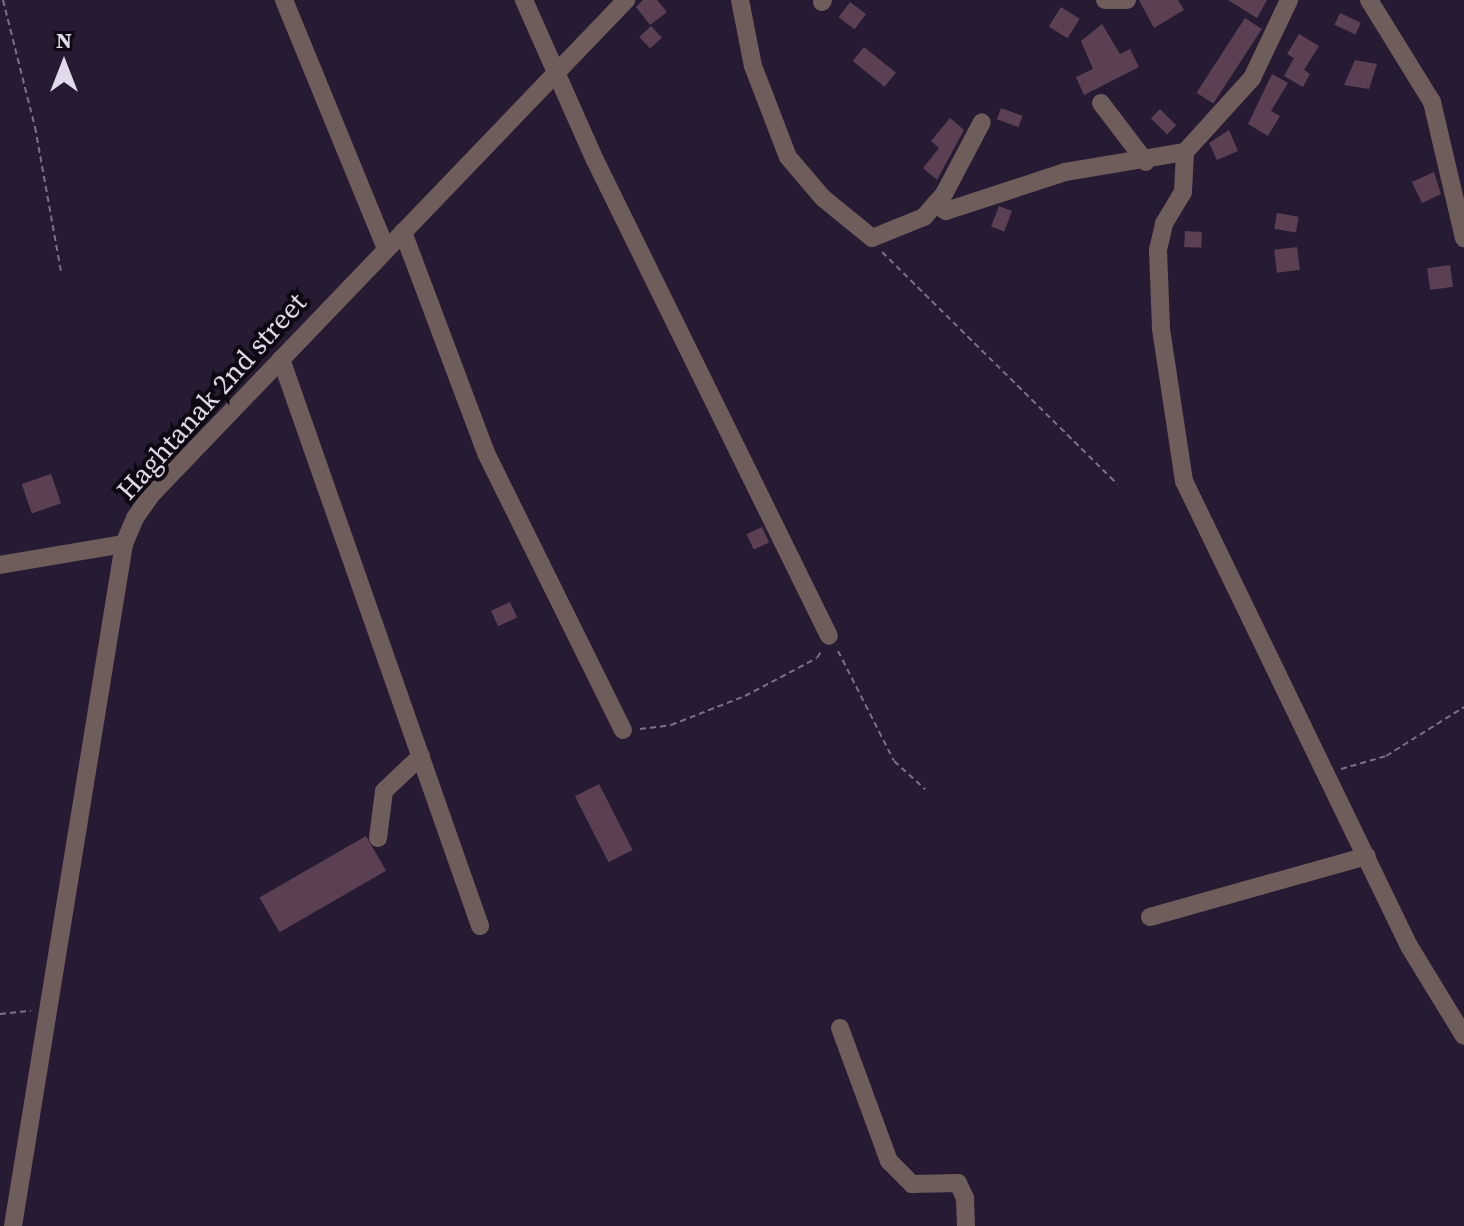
<!DOCTYPE html>
<style>
body{margin:0}
#map{position:relative;width:1464px;height:1226px;overflow:hidden;background:#271b34;font-family:"Source Serif 4",serif}
div>[style]{position:absolute}
[style*='--x']{left:calc(var(--x)*1px);top:calc(var(--y)*1px);width:calc(var(--w)*1px);rotate:calc(var(--a)*1deg)}
.building>*{inset:0;background:#5b4054;transform-origin:0 0}
.path>*{height:2px;margin-top:-1px;transform-origin:0;background:repeating-linear-gradient(90deg,#7b7186 0 6px,transparent 0 10px)}
.minor>*{height:18px;margin:-9px;padding:0 9px;transform-origin:9px;border-radius:9px;background:#6e5d5b}
span{translate:-50% -50%;white-space:nowrap;text-align:center;line-height:1.15;-webkit-text-stroke:8px #0e0813;paint-order:stroke}
.street-label{font-size:28px;color:#e0d9e9}
.north{position:absolute;left:24px;top:24px;width:80px;height:80px;-webkit-text-stroke:6px #0e0813;paint-order:stroke;rotate:0deg;font-size:22px;font-weight:700;line-height:32px;text-align:center;color:#e0d9e9}
.north::after{content:'';display:block;margin:auto;width:28px;height:36px;background:#e0d9e9;clip-path:polygon(50% 0,100% 100%,50% 72%,0 100%)}
</style>
<div id="map">
<div class="building">
<i style="clip-path:polygon(643px 0,657px 0,667px 12px,650px 25px,636px 7px)"></i>
<i style="clip-path:polygon(1139px 0,1178px 0,1184px 10px,1154px 28px)"></i>
<i style="clip-path:polygon(1228px 0,1267px 0,1257px 18px)"></i>
<i style="left:850px;top:2px;width:20px;height:19px;rotate:37deg"></i>
<i style="left:1061px;top:7px;width:22px;height:23px;rotate:32deg"></i>
<i style="left:1340px;top:13px;width:23px;height:13px;rotate:25deg"></i>
<i style="left:1245px;top:18px;width:20px;height:89px;rotate:33deg"></i>
<i style="clip-path:polygon(1102px 24px,1120px 54px,1130px 49px,1139px 67px,1084px 95px,1076px 77px,1093px 69px,1081px 41px)"></i>
<i style="left:651px;top:26px;width:16px;height:16px;rotate:47deg"></i>
<i style="clip-path:polygon(1299px 34px,1319px 46px,1304px 70px,1310px 74px,1303px 87px,1284px 76px,1294px 58px,1287px 54px)"></i>
<i style="left:864px;top:47px;width:41px;height:18px;rotate:39deg"></i>
<i style="clip-path:polygon(1355px 60px,1377px 64px,1369px 89px,1344px 85px)"></i>
<i style="clip-path:polygon(1272px 74px,1288px 83px,1271px 111px,1280px 116px,1268px 136px,1248px 124px)"></i>
<i style="left:1001px;top:108px;width:23px;height:12px;rotate:20deg"></i>
<i style="left:1160px;top:109px;width:23px;height:13px;rotate:45deg"></i>
<i style="clip-path:polygon(950px 118px,964px 130px,937px 180px,923px 168px,939px 148px,931px 141px)"></i>
<i style="clip-path:polygon(1229px 130px,1238px 151px,1217px 160px,1209px 143px)"></i>
<i style="clip-path:polygon(1434px 172px,1441px 194px,1422px 203px,1412px 182px)"></i>
<i style="left:999px;top:206px;width:14px;height:22px;rotate:21deg"></i>
<i style="left:1277px;top:213px;width:22px;height:16px;rotate:10deg"></i>
<i style="left:1185px;top:231px;width:17px;height:16px;rotate:3deg"></i>
<i style="left:1297px;top:247px;width:23px;height:23px;rotate:83deg"></i>
<i style="left:1450px;top:265px;width:22px;height:23px;rotate:82deg"></i>
<i style="left:51px;top:474px;width:31px;height:31px;rotate:71deg"></i>
<i style="left:762px;top:527px;width:17px;height:17px;rotate:65deg"></i>
<i style="left:510px;top:602px;width:17px;height:21px;rotate:65deg"></i>
<i style="left:599px;top:784px;width:74px;height:27px;rotate:63deg"></i>
<i style="left:366px;top:836px;width:40px;height:123px;rotate:60deg"></i>
</div>
<div class="path">
<i style="--x:3;--y:0;--w:131;--a:75.9"></i>
<i style="--x:35;--y:127;--w:146;--a:79.8"></i>
<i style="--x:882;--y:252;--w:330;--a:44.6"></i>
<i style="--x:838;--y:651;--w:123;--a:63"></i>
<i style="--x:894;--y:761;--w:42;--a:42.1"></i>
<i style="--x:640;--y:729;--w:31;--a:-7"></i>
<i style="--x:671;--y:725;--w:79;--a:-21.4"></i>
<i style="--x:745;--y:696;--w:81;--a:-27.8"></i>
<i style="--x:817;--y:658;--w:9;--a:-58"></i>
<i style="--x:1341;--y:769;--w:47;--a:-16.1"></i>
<i style="--x:1386;--y:756;--w:92;--a:-32.1"></i>
<i style="--x:0;--y:1014;--w:31;--a:-6"></i>
</div>
<div class="minor">
<i style="--x:284;--y:0;--w:269;--a:67.7"></i>
<i style="--x:524;--y:0;--w:175;--a:66.1"></i>
<i style="--x:595;--y:160;--w:530;--a:63.82"></i>
<i style="--x:740;--y:0;--w:67;--a:78.9"></i>
<i style="--x:753;--y:66;--w:97;--a:69"></i>
<i style="--x:788;--y:157;--w:54;--a:49.5"></i>
<i style="--x:823;--y:198;--w:63;--a:39.2"></i>
<i style="--x:872;--y:238;--w:56;--a:-22"></i>
<i style="--x:924;--y:217;--w:30;--a:-49"></i>
<i style="--x:944;--y:194;--w:81;--a:-62.2"></i>
<i style="--x:1105;--y:0;--w:22;--a:0"></i>
<i style="--x:1369;--y:0;--w:120;--a:58.3"></i>
<i style="--x:1432;--y:102;--w:140;--a:76.8"></i>
<i style="--x:822;--y:2;--w:2;--a:-63"></i>
<i style="--x:1101;--y:103;--w:74;--a:52.7"></i>
<i style="--x:1185;--y:152;--w:40;--a:92.9"></i>
<i style="--x:1183;--y:192;--w:37;--a:121"></i>
<i style="--x:1164;--y:224;--w:27;--a:103"></i>
<i style="--x:1158;--y:250;--w:79;--a:87.8"></i>
<i style="--x:1161;--y:329;--w:154;--a:81.4"></i>
<i style="--x:1184;--y:481;--w:517;--a:64.18"></i>
<i style="--x:1409;--y:946;--w:105;--a:58.6"></i>
<i style="--x:935;--y:204;--w:13;--a:32"></i>
<i style="--x:946;--y:211;--w:125;--a:-18.1"></i>
<i style="--x:1065;--y:172;--w:122;--a:-9.5"></i>
<i style="--x:1185;--y:152;--w:100;--a:-47.8"></i>
<i style="--x:1252;--y:78;--w:86;--a:-64.6"></i>
<i style="--x:403;--y:232;--w:236;--a:69.4"></i>
<i style="--x:486;--y:453;--w:309;--a:63.7"></i>
<i style="--x:281;--y:359;--w:601;--a:70.66"></i>
<i style="--x:0;--y:565;--w:126;--a:-9.6"></i>
<i style="--x:378;--y:838;--w:47;--a:-82.7"></i>
<i style="--x:384;--y:791;--w:51;--a:-43.4"></i>
<i style="--x:1150;--y:917;--w:225;--a:-15.7"></i>
<i style="--x:840;--y:1028;--w:142;--a:69.8"></i>
<i style="--x:889;--y:1161;--w:33;--a:45"></i>
<i style="--x:912;--y:1184;--w:46;--a:-1.2"></i>
<i style="--x:958;--y:1183;--w:17;--a:65"></i>
<i style="--x:965;--y:1198;--w:28;--a:88"></i>
<i style="--x:13;--y:1226;--w:691;--a:-80.76"></i>
<i style="--x:124;--y:544;--w:28;--a:-67"></i>
<i style="--x:135;--y:518;--w:29;--a:-55"></i>
<i style="--x:152;--y:494;--w:685;--a:-46.18"></i>
</div>
<div class="street-label">
<span style="left:211px;top:396px;rotate:-48deg">Haghtanak 2nd street</span>
</div>
<div class="north">N</div>
</div>
